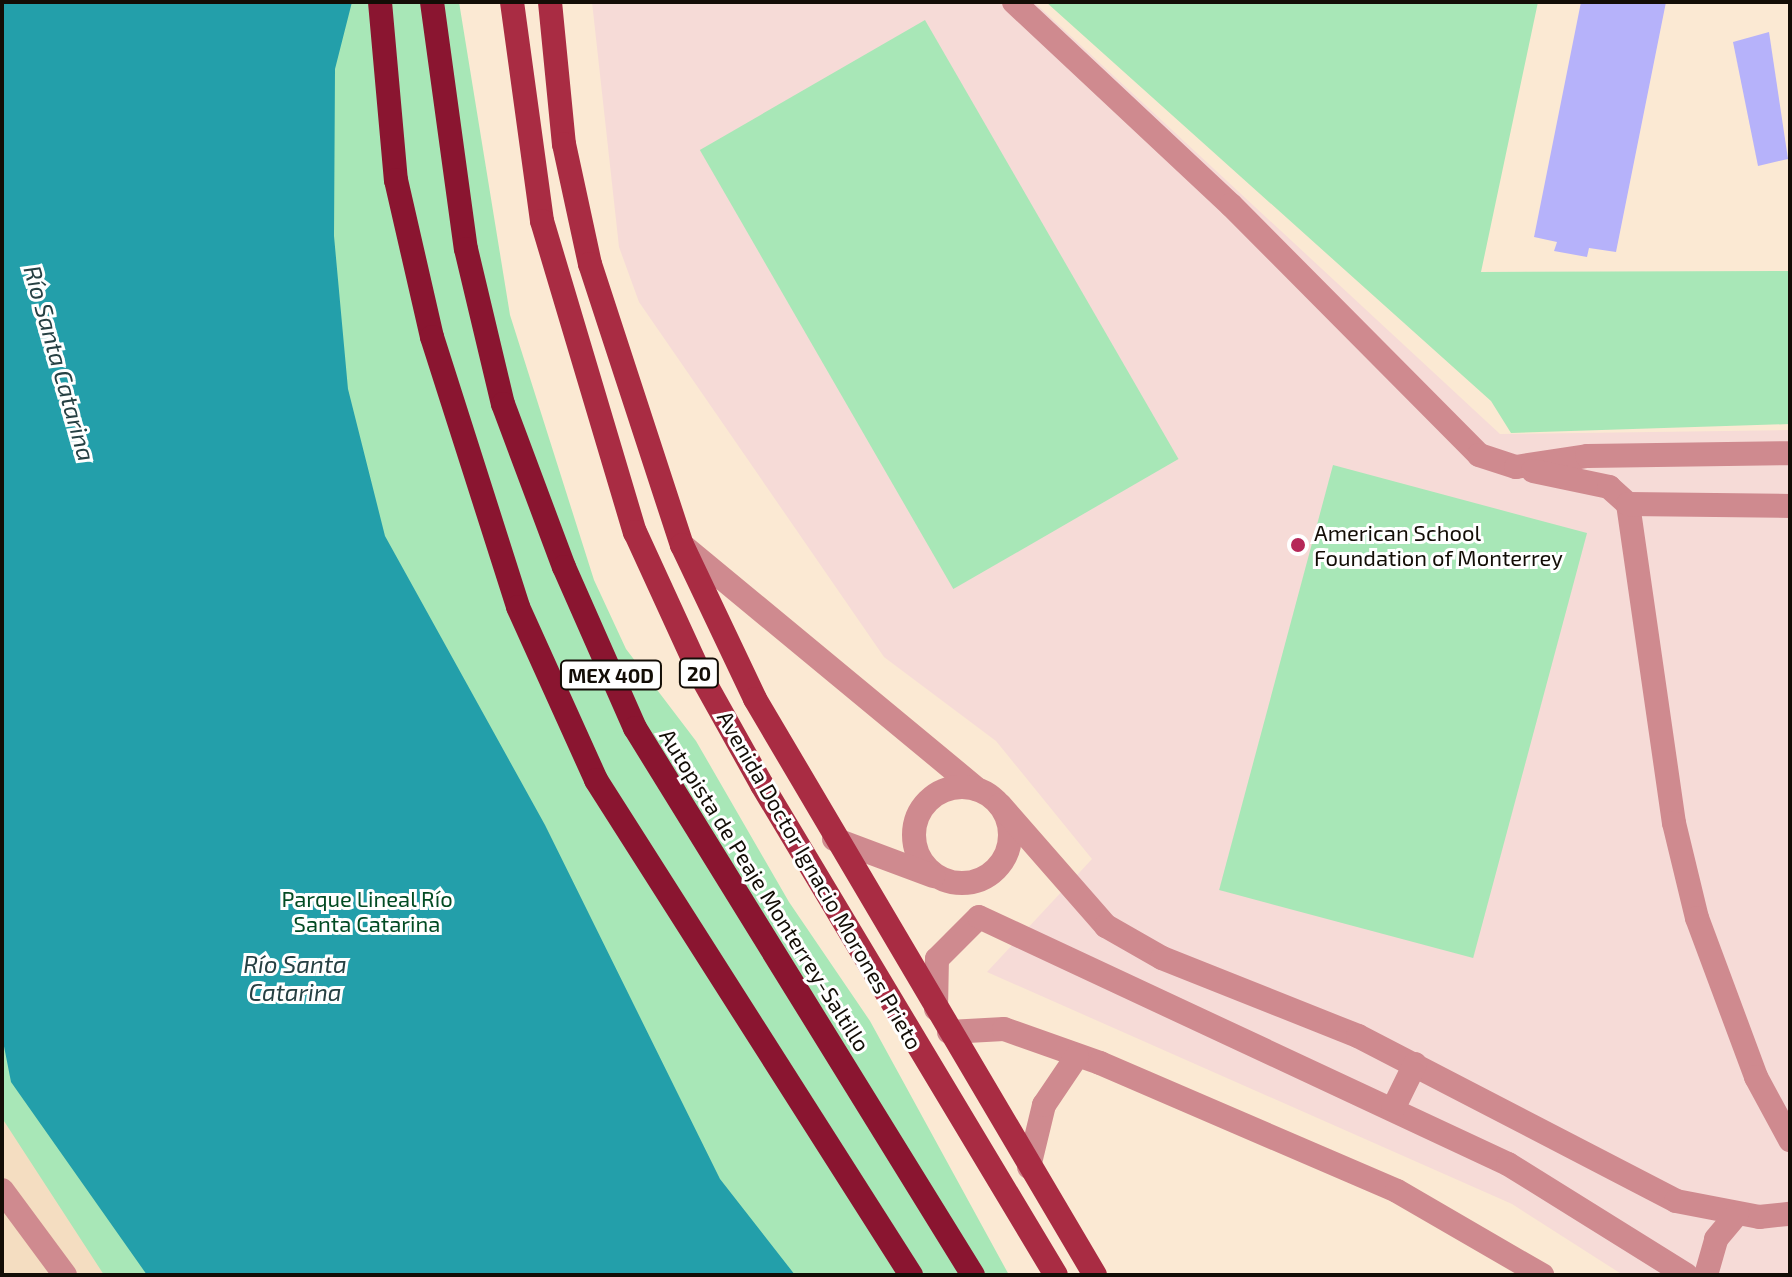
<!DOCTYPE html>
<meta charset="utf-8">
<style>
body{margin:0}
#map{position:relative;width:1792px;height:1277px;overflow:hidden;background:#fbe9d3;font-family:"Exo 2",sans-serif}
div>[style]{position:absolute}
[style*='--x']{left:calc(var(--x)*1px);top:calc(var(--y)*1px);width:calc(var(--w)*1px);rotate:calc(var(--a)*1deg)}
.built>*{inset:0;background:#f4ddc1}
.education>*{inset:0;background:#f6dbd7}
.green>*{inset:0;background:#a8e7b7;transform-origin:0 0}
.water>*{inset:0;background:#239faa}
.building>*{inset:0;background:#b6b2fa}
.minor>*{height:24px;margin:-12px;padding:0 12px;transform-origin:12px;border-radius:12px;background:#cf8a8f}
.minor>.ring{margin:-12px;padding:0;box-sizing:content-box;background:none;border:24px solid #cf8a8f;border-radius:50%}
.major>*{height:24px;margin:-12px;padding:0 12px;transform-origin:12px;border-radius:12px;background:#a92c43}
.highway>*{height:24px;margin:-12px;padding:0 12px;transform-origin:12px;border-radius:12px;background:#8a1530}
.dots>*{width:22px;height:22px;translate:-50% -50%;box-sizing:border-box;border:4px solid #fff;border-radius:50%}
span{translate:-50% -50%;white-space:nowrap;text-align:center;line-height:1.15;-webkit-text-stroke:6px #fff;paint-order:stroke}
.shield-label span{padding:2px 6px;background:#fff;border:2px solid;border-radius:6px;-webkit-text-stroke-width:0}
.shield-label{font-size:20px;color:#130d06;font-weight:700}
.poi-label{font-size:22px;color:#130d06}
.left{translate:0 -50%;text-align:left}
.street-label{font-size:22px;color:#130d06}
.park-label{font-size:22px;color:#024b23}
.water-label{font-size:24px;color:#264043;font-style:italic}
.frame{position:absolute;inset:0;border:4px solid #130d06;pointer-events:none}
</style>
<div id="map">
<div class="built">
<i style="clip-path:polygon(2px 1087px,135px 1275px,2px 1275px)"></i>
</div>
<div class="education">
<i style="clip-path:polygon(592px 2px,1034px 2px,1500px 434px,1790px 430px,1790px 1275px,1623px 1275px,1512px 1204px,987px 972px,1092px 859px,996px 741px,884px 657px,639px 302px,619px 247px)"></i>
</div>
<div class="green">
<i style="clip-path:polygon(2px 2px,459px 2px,510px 315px,594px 580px,626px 649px,696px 741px,789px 902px,870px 1021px,1009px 1275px,104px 1275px,2px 1118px)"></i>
<i style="clip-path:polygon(1046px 2px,1538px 2px,1481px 272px,1790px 271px,1790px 424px,1511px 433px,1491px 401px)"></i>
<i style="left:925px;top:20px;width:507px;height:260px;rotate:60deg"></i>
<i style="left:1333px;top:465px;width:263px;height:440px;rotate:15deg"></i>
</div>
<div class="water">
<i style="clip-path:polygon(2px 2px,352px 2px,335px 69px,334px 236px,348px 389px,385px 536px,545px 825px,720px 1179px,795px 1275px,147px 1275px,11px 1082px,2px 1036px)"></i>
</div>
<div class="building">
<i style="clip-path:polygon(1581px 2px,1666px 2px,1616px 252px,1589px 248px,1587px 257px,1554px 251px,1557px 242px,1534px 237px)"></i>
<i style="clip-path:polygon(1769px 32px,1788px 159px,1758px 166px,1733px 42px)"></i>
</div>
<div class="minor">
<i style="--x:1014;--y:2;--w:297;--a:43.1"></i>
<i style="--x:1231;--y:205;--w:352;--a:45.2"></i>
<i style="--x:1479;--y:455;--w:39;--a:18"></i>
<i style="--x:1516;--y:467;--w:72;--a:-8.8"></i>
<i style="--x:1587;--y:456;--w:203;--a:-0.8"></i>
<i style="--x:1533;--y:471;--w:78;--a:11.9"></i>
<i style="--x:1609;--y:487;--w:25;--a:42"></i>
<i style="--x:1628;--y:504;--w:322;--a:81.8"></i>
<i style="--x:1674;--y:823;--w:98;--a:76.4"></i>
<i style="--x:1697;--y:918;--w:170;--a:69.6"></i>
<i style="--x:1756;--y:1077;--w:72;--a:61.6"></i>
<i style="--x:1628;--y:504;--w:162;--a:0.7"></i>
<i style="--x:682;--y:545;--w:383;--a:39.6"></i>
<i class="ring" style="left:914px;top:787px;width:72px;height:72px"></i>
<i style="--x:1000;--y:805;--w:161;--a:48.8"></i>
<i style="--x:1106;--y:926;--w:64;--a:29.7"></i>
<i style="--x:1162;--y:958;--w:211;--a:21.7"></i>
<i style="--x:1358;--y:1036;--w:358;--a:27.4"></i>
<i style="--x:1676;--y:1201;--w:85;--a:10.9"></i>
<i style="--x:1759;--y:1217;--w:31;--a:-6"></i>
<i style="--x:834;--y:839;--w:106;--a:20.5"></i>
<i style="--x:936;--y:1009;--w:50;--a:-88.9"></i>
<i style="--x:937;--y:959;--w:59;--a:-45"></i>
<i style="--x:979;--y:917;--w:584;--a:25.03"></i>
<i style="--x:1508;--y:1164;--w:210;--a:31.9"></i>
<i style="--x:949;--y:1032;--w:55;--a:-3.1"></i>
<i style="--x:1004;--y:1029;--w:102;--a:19.5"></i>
<i style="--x:1100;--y:1063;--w:323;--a:23.3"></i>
<i style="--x:1397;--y:1191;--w:168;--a:30.1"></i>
<i style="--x:1393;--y:1109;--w:50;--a:-63.9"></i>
<i style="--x:1029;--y:1167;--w:64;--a:-76.4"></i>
<i style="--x:1044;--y:1105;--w:59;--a:-56"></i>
<i style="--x:2;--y:1190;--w:106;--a:53.5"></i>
<i style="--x:1706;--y:1275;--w:37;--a:-74"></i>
<i style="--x:1716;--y:1239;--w:33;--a:-50"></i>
</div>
<div class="major">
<i style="--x:512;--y:2;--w:221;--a:82.2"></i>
<i style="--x:542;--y:221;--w:325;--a:73.4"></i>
<i style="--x:635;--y:532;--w:156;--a:65.4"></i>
<i style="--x:700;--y:674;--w:127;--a:60.8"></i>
<i style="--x:762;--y:785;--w:571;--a:59.04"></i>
<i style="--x:550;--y:2;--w:143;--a:84.4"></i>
<i style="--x:564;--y:144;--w:123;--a:77.8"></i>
<i style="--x:590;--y:264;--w:296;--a:71.9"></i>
<i style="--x:682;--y:545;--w:170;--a:64.6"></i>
<i style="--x:755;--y:699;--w:669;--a:59.45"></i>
</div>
<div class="highway">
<i style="--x:380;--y:2;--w:179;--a:84.9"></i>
<i style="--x:396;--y:180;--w:161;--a:77.1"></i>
<i style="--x:432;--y:337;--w:283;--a:72.3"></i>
<i style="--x:518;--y:607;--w:190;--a:65.7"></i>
<i style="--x:596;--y:780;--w:587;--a:57.53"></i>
<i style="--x:432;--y:2;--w:249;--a:82.2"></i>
<i style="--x:466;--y:249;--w:159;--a:76.6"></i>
<i style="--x:503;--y:404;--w:174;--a:69.5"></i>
<i style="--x:564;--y:567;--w:176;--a:66.2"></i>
<i style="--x:635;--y:728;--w:643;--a:58.29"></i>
</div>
<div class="dots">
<i style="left:1298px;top:545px;background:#b62758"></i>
</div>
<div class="shield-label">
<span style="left:699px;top:673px">20</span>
<span style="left:611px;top:675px">MEX 40D</span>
</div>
<div class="poi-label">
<span class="left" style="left:1314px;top:545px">American School<br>Foundation of Monterrey</span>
</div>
<div class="street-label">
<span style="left:820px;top:880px;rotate:60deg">Avenida Doctor Ignacio Morones Prieto</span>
<span style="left:765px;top:890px;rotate:58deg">Autopista de Peaje Monterrey-Saltillo</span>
</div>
<div class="park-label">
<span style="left:367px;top:911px">Parque Lineal Río<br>Santa Catarina</span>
</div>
<div class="water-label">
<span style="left:60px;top:363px;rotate:74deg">Río Santa Catarina</span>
<span style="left:295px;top:978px">Río Santa<br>Catarina</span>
</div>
<div class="frame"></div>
</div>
